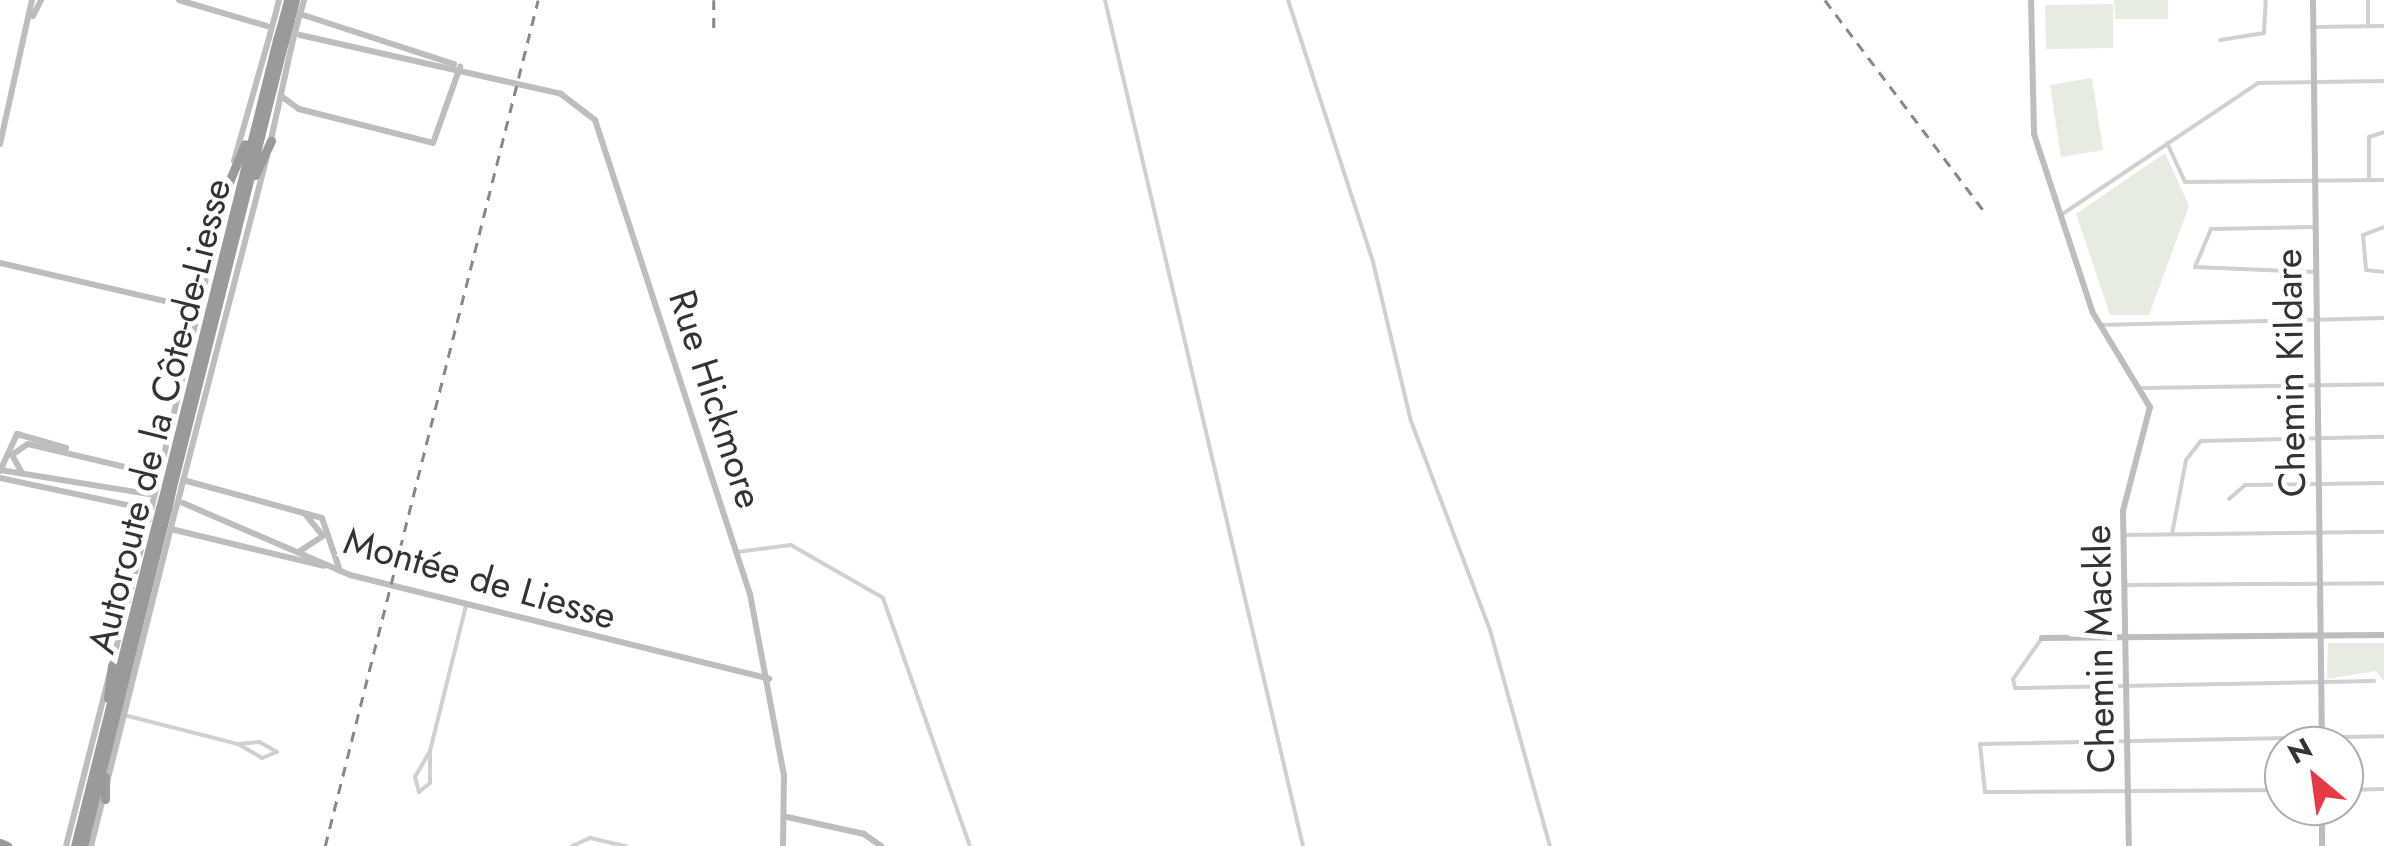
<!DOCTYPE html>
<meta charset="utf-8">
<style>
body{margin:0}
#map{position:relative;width:2384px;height:846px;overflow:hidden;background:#fff;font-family:Jost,sans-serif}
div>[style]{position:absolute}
.green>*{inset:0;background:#e6ecdf}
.street>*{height:4px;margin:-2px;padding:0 2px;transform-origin:2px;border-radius:2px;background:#d0d0d0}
.secondary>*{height:6px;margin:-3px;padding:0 3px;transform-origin:3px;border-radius:3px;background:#bdbdbd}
.highway>*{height:9px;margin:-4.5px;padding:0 4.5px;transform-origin:4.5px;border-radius:4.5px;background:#9a9a9a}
.rail>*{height:2.5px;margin-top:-1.25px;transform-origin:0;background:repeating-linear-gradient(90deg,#888 0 10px,transparent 0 18px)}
.secondary-bridge>*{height:6px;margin:-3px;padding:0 3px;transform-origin:3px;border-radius:3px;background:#bdbdbd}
.highway-bridge>*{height:9px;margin:-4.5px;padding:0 4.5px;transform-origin:4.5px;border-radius:4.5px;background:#9a9a9a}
span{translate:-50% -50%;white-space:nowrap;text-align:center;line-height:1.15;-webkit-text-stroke:10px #fff;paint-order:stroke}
.street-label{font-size:38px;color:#333}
.north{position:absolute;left:2264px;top:726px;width:100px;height:100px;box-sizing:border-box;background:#fff;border:2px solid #adadad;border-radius:50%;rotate:331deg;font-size:28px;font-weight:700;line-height:40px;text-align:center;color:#333}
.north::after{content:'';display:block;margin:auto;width:35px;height:45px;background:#e63946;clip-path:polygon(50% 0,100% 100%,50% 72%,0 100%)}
</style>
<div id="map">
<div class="green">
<div style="clip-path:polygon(2114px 0,2168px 0,2168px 19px,2115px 19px)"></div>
<div style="clip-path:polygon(2113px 4px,2113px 48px,2046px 49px,2045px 5px)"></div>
<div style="clip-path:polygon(2092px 78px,2103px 150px,2061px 157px,2050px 85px)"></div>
<div style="clip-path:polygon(2165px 153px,2189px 206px,2149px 315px,2110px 315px,2076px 214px)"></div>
<div style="clip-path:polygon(2328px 643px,2384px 643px,2384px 681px,2376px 671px,2327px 679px)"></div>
</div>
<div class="street">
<div style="left:1105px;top:0;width:869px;rotate:76.83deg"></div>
<div style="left:1288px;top:0;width:275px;rotate:72deg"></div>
<div style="left:1373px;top:262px;width:163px;rotate:76.6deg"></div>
<div style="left:1411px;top:421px;width:223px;rotate:69.3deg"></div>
<div style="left:1490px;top:630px;width:224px;rotate:74.5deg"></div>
<div style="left:2368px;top:26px;width:26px;rotate:-90deg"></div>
<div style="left:2313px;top:27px;width:71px;rotate:-0.8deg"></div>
<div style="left:2220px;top:40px;width:45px;rotate:-9deg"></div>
<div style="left:2264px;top:33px;width:33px;rotate:-87deg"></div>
<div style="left:2167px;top:143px;width:43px;rotate:65.2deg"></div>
<div style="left:2185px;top:182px;width:199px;rotate:-0.6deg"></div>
<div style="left:2369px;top:180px;width:43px;rotate:-90deg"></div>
<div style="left:2369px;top:137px;width:16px;rotate:-18deg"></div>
<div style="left:2061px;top:215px;width:237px;rotate:-33.8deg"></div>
<div style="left:2258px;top:83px;width:126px;rotate:-0.9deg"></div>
<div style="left:2313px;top:227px;width:102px;rotate:178.9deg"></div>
<div style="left:2211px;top:229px;width:41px;rotate:112.8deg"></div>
<div style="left:2195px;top:267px;width:121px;rotate:2.4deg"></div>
<div style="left:2384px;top:227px;width:22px;rotate:159deg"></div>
<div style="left:2363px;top:235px;width:35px;rotate:85deg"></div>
<div style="left:2366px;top:270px;width:18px;rotate:6deg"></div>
<div style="left:2100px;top:325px;width:284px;rotate:-1.4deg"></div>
<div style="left:2142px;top:388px;width:242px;rotate:-0.9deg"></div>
<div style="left:2229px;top:499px;width:21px;rotate:-41deg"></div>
<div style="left:2245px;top:485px;width:139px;rotate:-0.8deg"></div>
<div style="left:2172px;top:534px;width:75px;rotate:-79.3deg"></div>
<div style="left:2186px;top:460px;width:24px;rotate:-52deg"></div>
<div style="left:2201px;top:441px;width:183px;rotate:-1.3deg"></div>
<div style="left:2124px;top:535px;width:260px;rotate:-0.7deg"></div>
<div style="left:737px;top:552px;width:54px;rotate:-7.4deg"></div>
<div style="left:791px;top:545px;width:106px;rotate:29.9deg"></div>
<div style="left:883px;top:598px;width:263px;rotate:70.7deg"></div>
<div style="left:2126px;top:585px;width:258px;rotate:-0.4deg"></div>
<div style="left:2042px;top:638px;width:50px;rotate:125.3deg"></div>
<div style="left:2013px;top:679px;width:9px;rotate:77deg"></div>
<div style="left:2015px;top:688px;width:359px;rotate:-1.1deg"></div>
<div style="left:124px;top:715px;width:118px;rotate:14.3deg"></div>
<div style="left:238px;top:744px;width:28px;rotate:30deg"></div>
<div style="left:262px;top:758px;width:16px;rotate:-22deg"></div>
<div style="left:277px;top:752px;width:20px;rotate:-150deg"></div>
<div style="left:260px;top:742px;width:22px;rotate:175deg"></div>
<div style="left:430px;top:751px;width:32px;rotate:90deg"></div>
<div style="left:430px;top:783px;width:14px;rotate:141deg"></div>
<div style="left:419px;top:792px;width:16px;rotate:-105deg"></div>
<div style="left:415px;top:777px;width:30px;rotate:-60deg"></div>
<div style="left:430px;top:751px;width:150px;rotate:-76.1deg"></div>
<div style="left:2284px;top:790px;width:299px;rotate:179.6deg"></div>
<div style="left:1985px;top:792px;width:48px;rotate:-95.9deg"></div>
<div style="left:1980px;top:744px;width:404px;rotate:-1.1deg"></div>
<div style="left:2344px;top:790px;width:40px;rotate:-1.4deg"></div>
<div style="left:572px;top:846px;width:20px;rotate:-24deg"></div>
<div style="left:590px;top:838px;width:37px;rotate:13deg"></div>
</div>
<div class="secondary">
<div style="left:179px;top:0;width:92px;rotate:16.5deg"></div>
<div style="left:2031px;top:0;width:134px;rotate:88.7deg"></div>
<div style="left:2034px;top:134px;width:188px;rotate:71.8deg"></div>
<div style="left:2093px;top:313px;width:110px;rotate:58.8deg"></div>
<div style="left:2150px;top:407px;width:107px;rotate:104.6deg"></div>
<div style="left:2123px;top:511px;width:335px;rotate:89deg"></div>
<div style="left:2313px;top:0;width:746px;rotate:89.31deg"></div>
<div style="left:300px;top:14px;width:162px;rotate:18deg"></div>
<div style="left:33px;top:16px;width:18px;rotate:-63deg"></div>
<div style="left:275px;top:16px;width:16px;rotate:-76deg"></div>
<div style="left:299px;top:18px;width:19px;rotate:-74deg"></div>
<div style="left:300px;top:35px;width:268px;rotate:12.7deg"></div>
<div style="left:561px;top:94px;width:43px;rotate:37.4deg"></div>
<div style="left:595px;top:120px;width:499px;rotate:71.9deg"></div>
<div style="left:750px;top:594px;width:184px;rotate:79.4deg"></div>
<div style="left:784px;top:775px;width:71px;rotate:90.8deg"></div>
<div style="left:281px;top:96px;width:22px;rotate:36deg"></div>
<div style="left:299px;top:109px;width:138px;rotate:14.2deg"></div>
<div style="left:433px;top:143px;width:81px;rotate:-70.4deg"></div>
<div style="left:0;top:144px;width:148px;rotate:-77.5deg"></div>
<div style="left:270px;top:144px;width:102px;rotate:-77.6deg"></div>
<div style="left:234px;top:161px;width:128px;rotate:-74.1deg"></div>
<div style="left:0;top:263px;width:205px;rotate:13deg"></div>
<div style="left:0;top:470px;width:151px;rotate:9.2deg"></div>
<div style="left:0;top:471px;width:41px;rotate:-65.3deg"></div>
<div style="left:17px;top:434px;width:51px;rotate:15.9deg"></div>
<div style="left:22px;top:473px;width:21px;rotate:-119deg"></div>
<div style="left:12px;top:455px;width:19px;rotate:-35deg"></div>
<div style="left:28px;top:444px;width:135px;rotate:13.3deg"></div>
<div style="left:0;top:478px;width:139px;rotate:12deg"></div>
<div style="left:136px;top:507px;width:16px;rotate:47deg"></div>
<div style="left:183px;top:480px;width:144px;rotate:15.3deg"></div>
<div style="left:322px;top:518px;width:56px;rotate:71.2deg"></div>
<div style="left:157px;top:484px;width:315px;rotate:-76.6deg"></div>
<div style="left:181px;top:489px;width:343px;rotate:-75.5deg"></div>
<div style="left:183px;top:503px;width:182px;rotate:23.3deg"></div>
<div style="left:350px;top:575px;width:432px;rotate:13.9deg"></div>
<div style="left:171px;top:529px;width:157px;rotate:13.6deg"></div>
<div style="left:300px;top:551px;width:27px;rotate:-33deg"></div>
<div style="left:323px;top:536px;width:27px;rotate:-129deg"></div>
<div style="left:2042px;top:638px;width:342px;rotate:-0.5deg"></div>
<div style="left:2322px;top:806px;width:40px;rotate:90deg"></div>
<div style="left:787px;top:817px;width:79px;rotate:12.4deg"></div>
<div style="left:864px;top:834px;width:21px;rotate:35deg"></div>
<div style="left:66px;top:846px;width:351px;rotate:-75.8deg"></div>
<div style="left:91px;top:846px;width:344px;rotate:-75.9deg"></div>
</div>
<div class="highway">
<div style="left:283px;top:19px;width:20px;rotate:-75deg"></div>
<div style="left:290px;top:20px;width:21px;rotate:-76deg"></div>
<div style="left:255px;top:175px;width:38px;rotate:-65deg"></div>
<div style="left:229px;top:182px;width:41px;rotate:-67.2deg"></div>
<div style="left:166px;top:485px;width:459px;rotate:-76deg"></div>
<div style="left:172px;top:487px;width:459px;rotate:-75.9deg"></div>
<div style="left:108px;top:698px;width:33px;rotate:-83deg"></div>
<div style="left:105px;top:777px;width:22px;rotate:90deg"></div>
<div style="left:0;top:843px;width:8px;rotate:23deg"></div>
<div style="left:75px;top:846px;width:349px;rotate:-75.9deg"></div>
<div style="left:83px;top:846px;width:346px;rotate:-76deg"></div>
</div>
<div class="rail">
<div style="left:714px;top:0;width:34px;rotate:90deg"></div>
<div style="left:1825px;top:0;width:264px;rotate:53deg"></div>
<div style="left:325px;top:846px;width:872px;rotate:-75.87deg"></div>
</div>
<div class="secondary-bridge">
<div style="left:269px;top:38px;width:23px;rotate:-75deg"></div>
<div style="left:292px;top:44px;width:23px;rotate:-75deg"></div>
<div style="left:152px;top:506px;width:23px;rotate:-77deg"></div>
<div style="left:175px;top:512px;width:24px;rotate:-75deg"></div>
</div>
<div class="highway-bridge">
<div style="left:277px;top:40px;width:22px;rotate:-74deg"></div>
<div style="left:284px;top:42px;width:23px;rotate:-75deg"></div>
<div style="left:160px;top:508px;width:24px;rotate:-75deg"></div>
<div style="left:167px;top:510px;width:24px;rotate:-78deg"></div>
</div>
<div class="street-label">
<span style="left:2290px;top:373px;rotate:-91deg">Chemin Kildare</span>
<span style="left:716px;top:399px;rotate:72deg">Rue Hickmore</span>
<span style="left:159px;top:416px;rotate:-76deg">Autoroute de la Côte-de-Liesse</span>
<span style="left:480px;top:578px;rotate:16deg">Montée de Liesse</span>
<span style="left:2099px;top:649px;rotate:-91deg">Chemin Mackle</span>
</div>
<div class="north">N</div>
</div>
